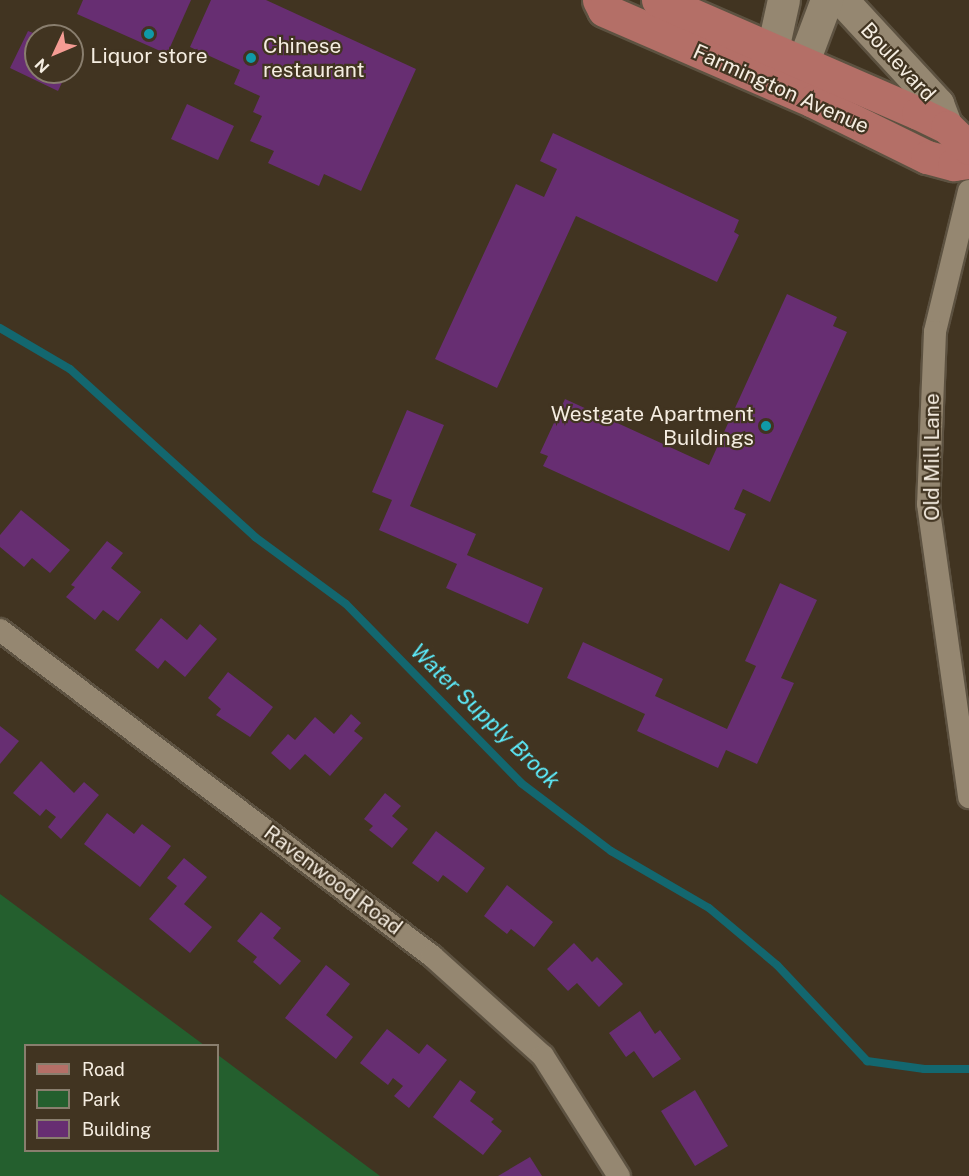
<!DOCTYPE html>
<style>
body{margin:0}
#map{position:relative;width:969px;height:1176px;overflow:hidden;background:#413421;font-family:"Public Sans",sans-serif}
div>[style]{position:absolute}
.green>*{inset:0;background:#245f2e}
.stream>*{height:8px;margin:-4px;padding:0 4px;transform-origin:4px;border-radius:4px;background:#13676f}
.building>*{inset:0;background:#672e72}
.roads{filter:drop-shadow(2px 0 #5d5241) drop-shadow(-2px 0 #5d5241) drop-shadow(0 2px #5d5241) drop-shadow(0 -2px #5d5241)}
.street>*{height:22px;margin:-11px;padding:0 11px;transform-origin:11px;border-radius:11px;background:#958771}
.secondary>*{height:32px;margin:-16px;padding:0 16px;transform-origin:16px;border-radius:16px;background:#958771}
.primary>*{height:33px;margin:-16.5px;padding:0 16.5px;transform-origin:16.5px;border-radius:16.5px;background:#b46f67}
.dots>*{width:16px;height:16px;translate:-50% -50%;box-sizing:border-box;border:3px solid #413421;border-radius:50%}
span{translate:-50% -50%;white-space:nowrap;text-align:center;line-height:1.15;-webkit-text-stroke:4.5px #413421;paint-order:stroke}
.poi-label{font-size:21px;color:#f5ede1}
.left{translate:0 -50%;text-align:left}
.right{translate:-100% -50%;text-align:right}
.street-label{font-size:21px;color:#f5ede1}
.water-label{font-size:22px;color:#5deefe;font-style:italic}
.legend{position:absolute;left:24px;top:1044px;width:195px;height:108px;box-sizing:border-box;background:#413421;border:2px solid #897e6e;margin:0;padding:8px 10px;list-style:none;font-size:18px;color:#f5ede1}
.legend li{display:flex;align-items:center;gap:12px;height:30px}
.legend b{width:30px;border:2px solid #897e6e}
.north{position:absolute;left:24px;top:24px;width:60px;height:60px;box-sizing:border-box;background:#413421;border:2px solid #897e6e;border-radius:50%;rotate:226deg;font-size:16px;font-weight:700;line-height:24px;text-align:center;color:#f5ede1}
.north::after{content:'';display:block;margin:auto;width:21px;height:27px;background:#f59c94;clip-path:polygon(50% 0,100% 100%,50% 72%,0 100%)}
</style>
<div id="map">
<div class="green">
<div style="clip-path:polygon(0 894px,204px 1045px,26px 1046px,26px 1150px,218px 1150px,218px 1055px,380px 1176px,0 1176px)"></div>
</div>
<div class="stream">
<div style="left:0;top:328px;width:81px;rotate:30.4deg"></div>
<div style="left:70px;top:369px;width:250px;rotate:42.2deg"></div>
<div style="left:255px;top:537px;width:113px;rotate:36.4deg"></div>
<div style="left:346px;top:604px;width:250px;rotate:45.6deg"></div>
<div style="left:521px;top:783px;width:113px;rotate:37.1deg"></div>
<div style="left:611px;top:851px;width:113px;rotate:30.2deg"></div>
<div style="left:709px;top:908px;width:89px;rotate:40deg"></div>
<div style="left:777px;top:965px;width:132px;rotate:46.8deg"></div>
<div style="left:867px;top:1061px;width:58px;rotate:8deg"></div>
<div style="left:924px;top:1069px;width:45px"></div>
</div>
<div class="building">
<div style="clip-path:polygon(83px 0,191px 0,167px 54px,77px 14px)"></div>
<div style="clip-path:polygon(211px 0,266px 0,416px 69px,361px 191px,324px 174px,319px 186px,268px 163px,274px 151px,250px 141px,262px 116px,253px 112px,260px 96px,234px 84px,240px 70px,190px 47px)"></div>
<div style="clip-path:polygon(28px 31px,36px 34px,36px 72px,67px 72px,58px 91px,10px 68px)"></div>
<div style="clip-path:polygon(187px 104px,234px 126px,218px 160px,171px 139px)"></div>
<div style="clip-path:polygon(553px 133px,739px 220px,734px 232px,739px 235px,717px 282px,576px 216px,497px 388px,435px 359px,516px 184px,544px 197px,557px 169px,540px 161px)"></div>
<div style="clip-path:polygon(787px 294px,837px 317px,833px 326px,847px 332px,770px 502px,743px 489px,734px 509px,746px 514px,729px 551px,543px 466px,548px 456px,540px 453px,565px 399px,709px 465px)"></div>
<div style="clip-path:polygon(407px 410px,444px 425px,410px 506px,476px 534px,467px 555px,543px 588px,528px 624px,446px 588px,457px 564px,379px 530px,392px 500px,372px 492px)"></div>
<div style="clip-path:polygon(21px 510px,70px 550px,50px 573px,32px 558px,24px 567px,0 547px,0 535px)"></div>
<div style="clip-path:polygon(107px 541px,123px 553px,111px 568px,141px 592px,118px 621px,103px 610px,95px 620px,66px 597px,75px 587px,71px 585px)"></div>
<div style="clip-path:polygon(780px 583px,817px 600px,781px 678px,794px 683px,757px 764px,726px 750px,718px 768px,637px 731px,645px 714px,567px 678px,583px 642px,663px 679px,655px 696px,727px 729px,756px 666px,745px 661px)"></div>
<div style="clip-path:polygon(161px 618px,187px 640px,200px 624px,217px 639px,185px 677px,165px 660px,158px 669px,135px 650px)"></div>
<div style="clip-path:polygon(228px 672px,273px 707px,250px 737px,216px 715px,221px 709px,208px 698px)"></div>
<div style="clip-path:polygon(351px 714px,361px 723px,354px 731px,363px 738px,330px 776px,305px 754px,290px 770px,271px 753px,288px 734px,295px 740px,315px 717px,334px 734px)"></div>
<div style="clip-path:polygon(0 726px,19px 741px,0 764px)"></div>
<div style="clip-path:polygon(41px 761px,74px 793px,84px 782px,99px 795px,61px 839px,48px 827px,56px 817px,46px 809px,40px 816px,13px 793px)"></div>
<div style="clip-path:polygon(385px 793px,401px 806px,392px 816px,408px 829px,392px 848px,369px 830px,373px 826px,364px 819px)"></div>
<div style="clip-path:polygon(107px 813px,134px 834px,142px 824px,171px 846px,140px 887px,84px 844px)"></div>
<div style="clip-path:polygon(436px 831px,485px 868px,467px 893px,443px 875px,438px 882px,412px 863px)"></div>
<div style="clip-path:polygon(184px 858px,207px 877px,184px 904px,212px 927px,190px 953px,149px 919px,177px 886px,167px 878px)"></div>
<div style="clip-path:polygon(507px 885px,553px 922px,534px 947px,511px 929px,507px 934px,484px 916px)"></div>
<div style="clip-path:polygon(261px 912px,281px 928px,273px 938px,301px 961px,280px 985px,253px 962px,257px 957px,237px 941px)"></div>
<div style="clip-path:polygon(574px 943px,592px 962px,597px 957px,623px 984px,599px 1007px,577px 983px,568px 991px,547px 969px)"></div>
<div style="clip-path:polygon(326px 965px,350px 984px,326px 1015px,353px 1037px,336px 1059px,285px 1018px)"></div>
<div style="clip-path:polygon(640px 1011px,655px 1034px,660px 1030px,681px 1059px,653px 1078px,634px 1051px,626px 1057px,609px 1033px)"></div>
<div style="clip-path:polygon(387px 1029px,419px 1054px,427px 1044px,447px 1060px,409px 1108px,394px 1096px,403px 1086px,393px 1078px,388px 1085px,360px 1063px)"></div>
<div style="clip-path:polygon(460px 1080px,476px 1092px,470px 1101px,494px 1119px,491px 1122px,502px 1131px,483px 1155px,433px 1117px)"></div>
<div style="clip-path:polygon(695px 1090px,728px 1146px,695px 1166px,661px 1111px)"></div>
<div style="clip-path:polygon(530px 1157px,542px 1176px,498px 1176px)"></div>
</div>
<div class="roads">
<div class="street">
<div style="left:969px;top:191px;width:145px;rotate:103.6deg"></div>
<div style="left:935px;top:332px;width:172px;rotate:92.3deg"></div>
<div style="left:928px;top:504px;width:296px;rotate:82deg"></div>
<div style="left:0;top:630px;width:541px;rotate:37.04deg"></div>
<div style="left:432px;top:956px;width:149px;rotate:42deg"></div>
<div style="left:543px;top:1056px;width:142px;rotate:57.7deg"></div>
</div>
<div class="secondary">
<div style="left:842px;top:0;width:142px;rotate:47.3deg"></div>
<div style="left:938px;top:104px;width:25px;rotate:69deg"></div>
<div style="left:762px;top:73px;width:25px;rotate:-64deg"></div>
<div style="left:773px;top:50px;width:51px;rotate:-77.6deg"></div>
<div style="left:794px;top:88px;width:94px;rotate:-69.4deg"></div>
</div>
<div class="primary">
<div style="left:599px;top:0;width:11px;rotate:63deg"></div>
<div style="left:604px;top:10px;width:228px;rotate:23.5deg"></div>
<div style="left:813px;top:101px;width:127px;rotate:26.2deg"></div>
<div style="left:927px;top:157px;width:28px;rotate:15deg"></div>
<div style="left:954px;top:164px;width:15px;rotate:-8deg"></div>
<div style="left:658px;top:0;width:283px;rotate:23.5deg"></div>
<div style="left:918px;top:113px;width:32px;rotate:26deg"></div>
<div style="left:947px;top:127px;width:30px;rotate:44deg"></div>
</div>
</div>
<div class="dots">
<div style="left:149px;top:34px;background:#0f9aa8"></div>
<div style="left:251px;top:58px;background:#0f9aa8"></div>
<div style="left:766px;top:426px;background:#0f9aa8"></div>
</div>
<div class="poi-label">
<span class="left" style="left:263px;top:58px">Chinese<br>restaurant</span>
<span style="left:149px;top:56px">Liquor store</span>
<span class="right" style="left:754px;top:426px">Westgate Apartment<br>Buildings</span>
</div>
<div class="street-label">
<span style="left:898px;top:62px;rotate:47deg">Boulevard</span>
<span style="left:781px;top:89px;rotate:24deg">Farmington Avenue</span>
<span style="left:932px;top:457px;rotate:-90deg">Old Mill Lane</span>
<span style="left:333px;top:880px;rotate:37deg">Ravenwood Road</span>
</div>
<div class="water-label">
<span style="left:485px;top:716px;rotate:44deg">Water Supply Brook</span>
</div>
<ul class="legend">
<li><b style="height:8px;background:#b46f67"></b>Road</li>
<li><b style="height:16px;background:#245f2e"></b>Park</li>
<li><b style="height:16px;background:#672e72"></b>Building</li>
</ul>
<div class="north">N</div>
</div>
